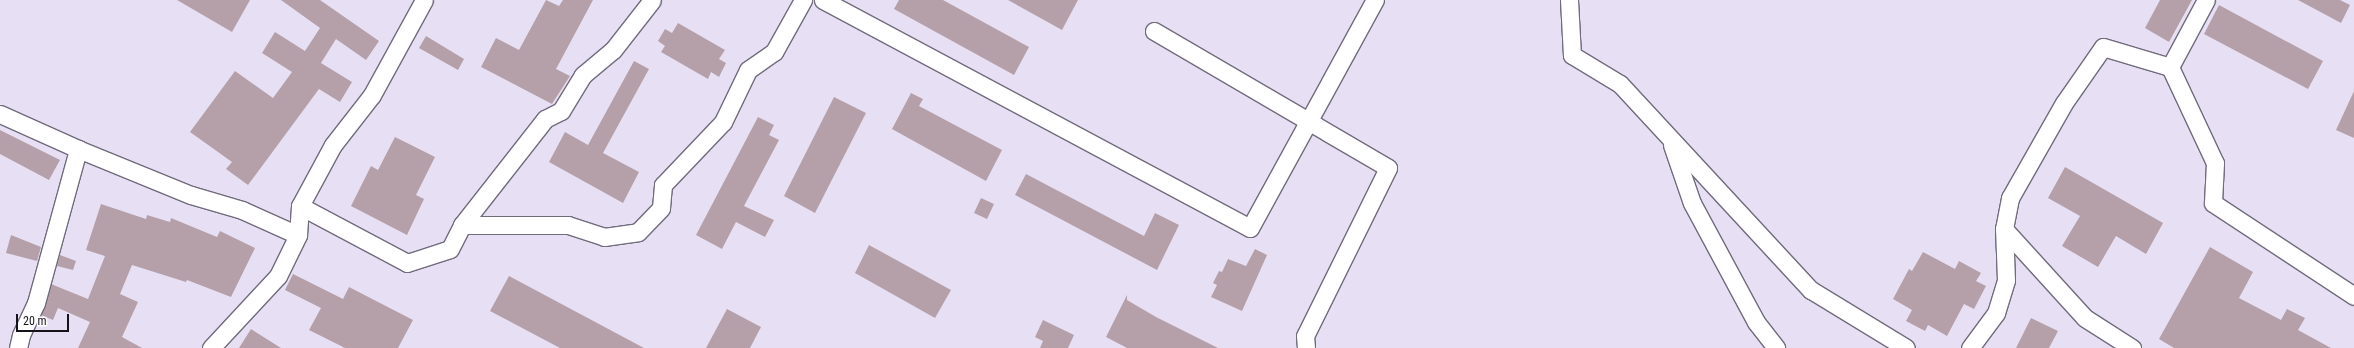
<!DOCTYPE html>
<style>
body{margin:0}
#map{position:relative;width:2354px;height:348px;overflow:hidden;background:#e7e0f4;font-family:"Roboto Condensed",sans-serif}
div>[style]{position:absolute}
.building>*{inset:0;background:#b5a0aa}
.roads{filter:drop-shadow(1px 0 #716b7c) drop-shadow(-1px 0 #716b7c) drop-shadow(0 1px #716b7c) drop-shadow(0 -1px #716b7c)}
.minor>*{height:17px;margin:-8.5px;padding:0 8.5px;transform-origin:8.5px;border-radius:8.5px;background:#fff}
span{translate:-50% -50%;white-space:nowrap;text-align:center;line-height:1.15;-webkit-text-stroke:4px #fff;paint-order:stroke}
.scale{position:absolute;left:16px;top:314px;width:53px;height:18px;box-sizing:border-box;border:2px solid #151219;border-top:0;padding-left:5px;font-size:12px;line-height:14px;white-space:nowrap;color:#151219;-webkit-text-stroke:3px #fff;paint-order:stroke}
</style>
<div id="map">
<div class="building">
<div style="clip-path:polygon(177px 0,250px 0,232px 32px)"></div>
<div style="clip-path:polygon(281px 0,320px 0,379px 41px,366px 60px,336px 39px,321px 63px,352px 82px,340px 102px,319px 89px,248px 185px,226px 169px,232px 162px,190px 132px,235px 71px,273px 98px,292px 72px,262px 53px,275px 32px,305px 51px,320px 28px)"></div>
<div style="clip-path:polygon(546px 0,559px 6px,563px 0,593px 0,556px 69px,570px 76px,552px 104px,481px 67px,496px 38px,519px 50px)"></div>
<div style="clip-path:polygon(899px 0,943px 0,1029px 47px,1014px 75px,894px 9px)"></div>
<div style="clip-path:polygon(1008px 0,1078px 0,1062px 30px)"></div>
<div style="clip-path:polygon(2160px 0,2192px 0,2169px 42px,2145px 28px)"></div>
<div style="clip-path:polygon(2298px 0,2340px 0,2350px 5px,2341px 23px)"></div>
<div style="clip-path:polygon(2219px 5px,2323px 61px,2308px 89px,2204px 34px)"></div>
<div style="clip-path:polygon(678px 23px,725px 50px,719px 59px,726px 63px,719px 77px,711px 72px,708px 79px,661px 52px,665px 46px,658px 41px,665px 29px,672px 33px)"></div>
<div style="clip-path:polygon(426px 36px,464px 59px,458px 70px,419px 48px)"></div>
<div style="clip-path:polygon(634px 61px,649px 69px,603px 153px,639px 172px,623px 203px,549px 162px,565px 132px,588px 145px)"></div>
<div style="clip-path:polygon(2354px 91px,2354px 138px,2336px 130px)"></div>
<div style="clip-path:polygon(911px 93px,923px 99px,919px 106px,1002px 150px,986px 181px,892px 129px)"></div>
<div style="clip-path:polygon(834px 97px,866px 113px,815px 213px,784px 196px)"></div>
<div style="clip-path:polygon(758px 117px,774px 125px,769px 135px,779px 140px,744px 206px,774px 220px,765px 237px,736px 222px,722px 249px,696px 235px)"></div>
<div style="clip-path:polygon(0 130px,60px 160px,49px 180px,0 154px)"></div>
<div style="clip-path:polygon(395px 137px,435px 157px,416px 195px,424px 199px,407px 235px,351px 206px,371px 166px,378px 170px)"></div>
<div style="clip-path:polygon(2065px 167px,2163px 223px,2146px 254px,2116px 236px,2098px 267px,2062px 246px,2080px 216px,2048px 198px)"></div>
<div style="clip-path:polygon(1026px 174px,1144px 236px,1155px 213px,1179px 225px,1157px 270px,1015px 195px)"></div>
<div style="clip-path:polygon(981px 198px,994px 204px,987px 219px,974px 213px)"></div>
<div style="clip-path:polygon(101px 204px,146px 219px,147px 215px,170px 222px,171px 218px,217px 237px,220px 231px,255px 248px,231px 297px,187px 280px,186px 282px,132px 265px,120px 294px,138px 302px,122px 337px,142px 348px,78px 348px,90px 322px,58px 308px,53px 320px,41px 315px,51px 284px,88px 299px,105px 256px,86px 250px)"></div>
<div style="clip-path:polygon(11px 235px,41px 247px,37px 261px,6px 253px)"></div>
<div style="clip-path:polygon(869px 245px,951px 290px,935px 318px,855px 273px)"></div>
<div style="clip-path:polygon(2210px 247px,2253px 272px,2239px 298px,2281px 320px,2287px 309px,2305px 318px,2298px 330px,2331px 348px,2174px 348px,2159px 339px)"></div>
<div style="clip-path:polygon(1255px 249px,1267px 255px,1242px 311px,1211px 297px,1217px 285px,1213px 283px,1219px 271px,1222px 272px,1228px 259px,1246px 266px)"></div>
<div style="clip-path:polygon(1923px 252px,1955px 269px,1959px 261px,1981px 273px,1976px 281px,1986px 286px,1974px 309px,1964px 304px,1947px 336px,1928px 325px,1925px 331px,1906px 321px,1912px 310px,1893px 299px,1909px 269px,1912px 271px)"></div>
<div style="clip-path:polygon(60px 255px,76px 261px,73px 270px,57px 266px)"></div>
<div style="clip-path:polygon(293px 274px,343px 299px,349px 287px,413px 320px,398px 348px,345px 348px,309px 330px,321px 308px,285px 290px)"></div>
<div style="clip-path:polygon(509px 276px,644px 348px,560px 348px,490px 311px)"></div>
<div style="clip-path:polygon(1127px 295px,1127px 300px,1156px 317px,1218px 348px,1127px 348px,1106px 337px)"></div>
<div style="clip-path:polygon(727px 309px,761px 327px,750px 348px,706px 348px)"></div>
<div style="clip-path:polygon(2031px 318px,2058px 331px,2049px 348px,2016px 348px)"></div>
<div style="clip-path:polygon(1043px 320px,1074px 335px,1068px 348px,1040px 348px,1043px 341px,1035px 337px)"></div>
<div style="clip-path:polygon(251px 329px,281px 348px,239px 348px)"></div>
</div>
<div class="roads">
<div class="minor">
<div style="left:823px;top:0;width:484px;rotate:28.1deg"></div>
<div style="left:1250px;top:228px;width:260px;rotate:-61.3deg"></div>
<div style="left:1569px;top:0;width:55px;rotate:86.9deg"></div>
<div style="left:1572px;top:55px;width:56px;rotate:31.1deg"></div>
<div style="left:1620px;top:84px;width:281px;rotate:47.2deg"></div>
<div style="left:1811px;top:290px;width:111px;rotate:31.4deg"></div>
<div style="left:1154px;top:31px;width:271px;rotate:30.3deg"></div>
<div style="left:1388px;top:168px;width:187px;rotate:116.3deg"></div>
<div style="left:1305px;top:336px;width:12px;rotate:85deg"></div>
<div style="left:2170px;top:67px;width:76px;rotate:-61.8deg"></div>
<div style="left:0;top:114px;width:85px;rotate:24.2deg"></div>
<div style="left:78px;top:149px;width:122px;rotate:22.2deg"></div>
<div style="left:191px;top:195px;width:53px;rotate:16.4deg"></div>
<div style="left:242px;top:210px;width:61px;rotate:24.1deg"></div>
<div style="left:1672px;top:145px;width:61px;rotate:71deg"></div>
<div style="left:1692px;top:203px;width:135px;rotate:61.7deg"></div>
<div style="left:1756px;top:322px;width:33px;rotate:52deg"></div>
<div style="left:300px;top:206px;width:69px;rotate:-61.6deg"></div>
<div style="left:333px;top:145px;width:63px;rotate:-52deg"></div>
<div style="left:372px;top:95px;width:108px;rotate:-61.3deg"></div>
<div style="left:462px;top:225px;width:135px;rotate:-51.9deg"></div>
<div style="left:545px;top:119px;width:18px;rotate:-27deg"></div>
<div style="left:561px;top:111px;width:42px;rotate:-58.6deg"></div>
<div style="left:583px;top:75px;width:39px;rotate:-40deg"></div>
<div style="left:613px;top:50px;width:63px;rotate:-52deg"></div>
<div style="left:2004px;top:229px;width:120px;rotate:47.7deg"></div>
<div style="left:2085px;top:318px;width:56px;rotate:32.6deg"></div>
<div style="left:18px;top:348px;width:13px;rotate:-77deg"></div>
<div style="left:21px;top:335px;width:35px;rotate:-65deg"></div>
<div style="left:36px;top:303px;width:160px;rotate:-74.7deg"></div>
<div style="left:211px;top:348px;width:98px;rotate:-47.1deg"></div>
<div style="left:278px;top:276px;width:46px;rotate:-64deg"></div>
<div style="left:298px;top:235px;width:29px;rotate:-86deg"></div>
<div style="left:300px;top:206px;width:121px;rotate:28deg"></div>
<div style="left:407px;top:263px;width:45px;rotate:-18deg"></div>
<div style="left:450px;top:249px;width:27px;rotate:-63deg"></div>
<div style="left:462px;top:225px;width:106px"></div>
<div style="left:568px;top:225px;width:38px;rotate:18deg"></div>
<div style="left:604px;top:237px;width:34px;rotate:-8deg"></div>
<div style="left:638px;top:232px;width:33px;rotate:-46deg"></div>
<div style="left:661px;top:208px;width:23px;rotate:-85deg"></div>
<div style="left:663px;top:185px;width:87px;rotate:-46.4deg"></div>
<div style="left:723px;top:122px;width:58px;rotate:-64.3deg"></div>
<div style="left:748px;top:70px;width:32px;rotate:-35deg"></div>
<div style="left:774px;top:52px;width:60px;rotate:-60.9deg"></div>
<div style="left:1970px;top:348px;width:44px;rotate:-53.4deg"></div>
<div style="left:1996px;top:313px;width:34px;rotate:-73deg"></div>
<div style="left:2006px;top:280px;width:51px;rotate:-92.2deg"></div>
<div style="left:2004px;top:229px;width:32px;rotate:-79deg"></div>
<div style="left:2010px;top:198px;width:109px;rotate:-60.4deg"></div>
<div style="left:2064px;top:103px;width:68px;rotate:-55.1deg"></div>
<div style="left:2103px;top:47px;width:70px;rotate:16.6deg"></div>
<div style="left:2170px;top:67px;width:106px;rotate:64.9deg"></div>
<div style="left:2215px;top:163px;width:40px;rotate:92.9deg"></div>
<div style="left:2213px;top:203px;width:169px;rotate:33.4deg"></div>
</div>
</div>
<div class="scale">20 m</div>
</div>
